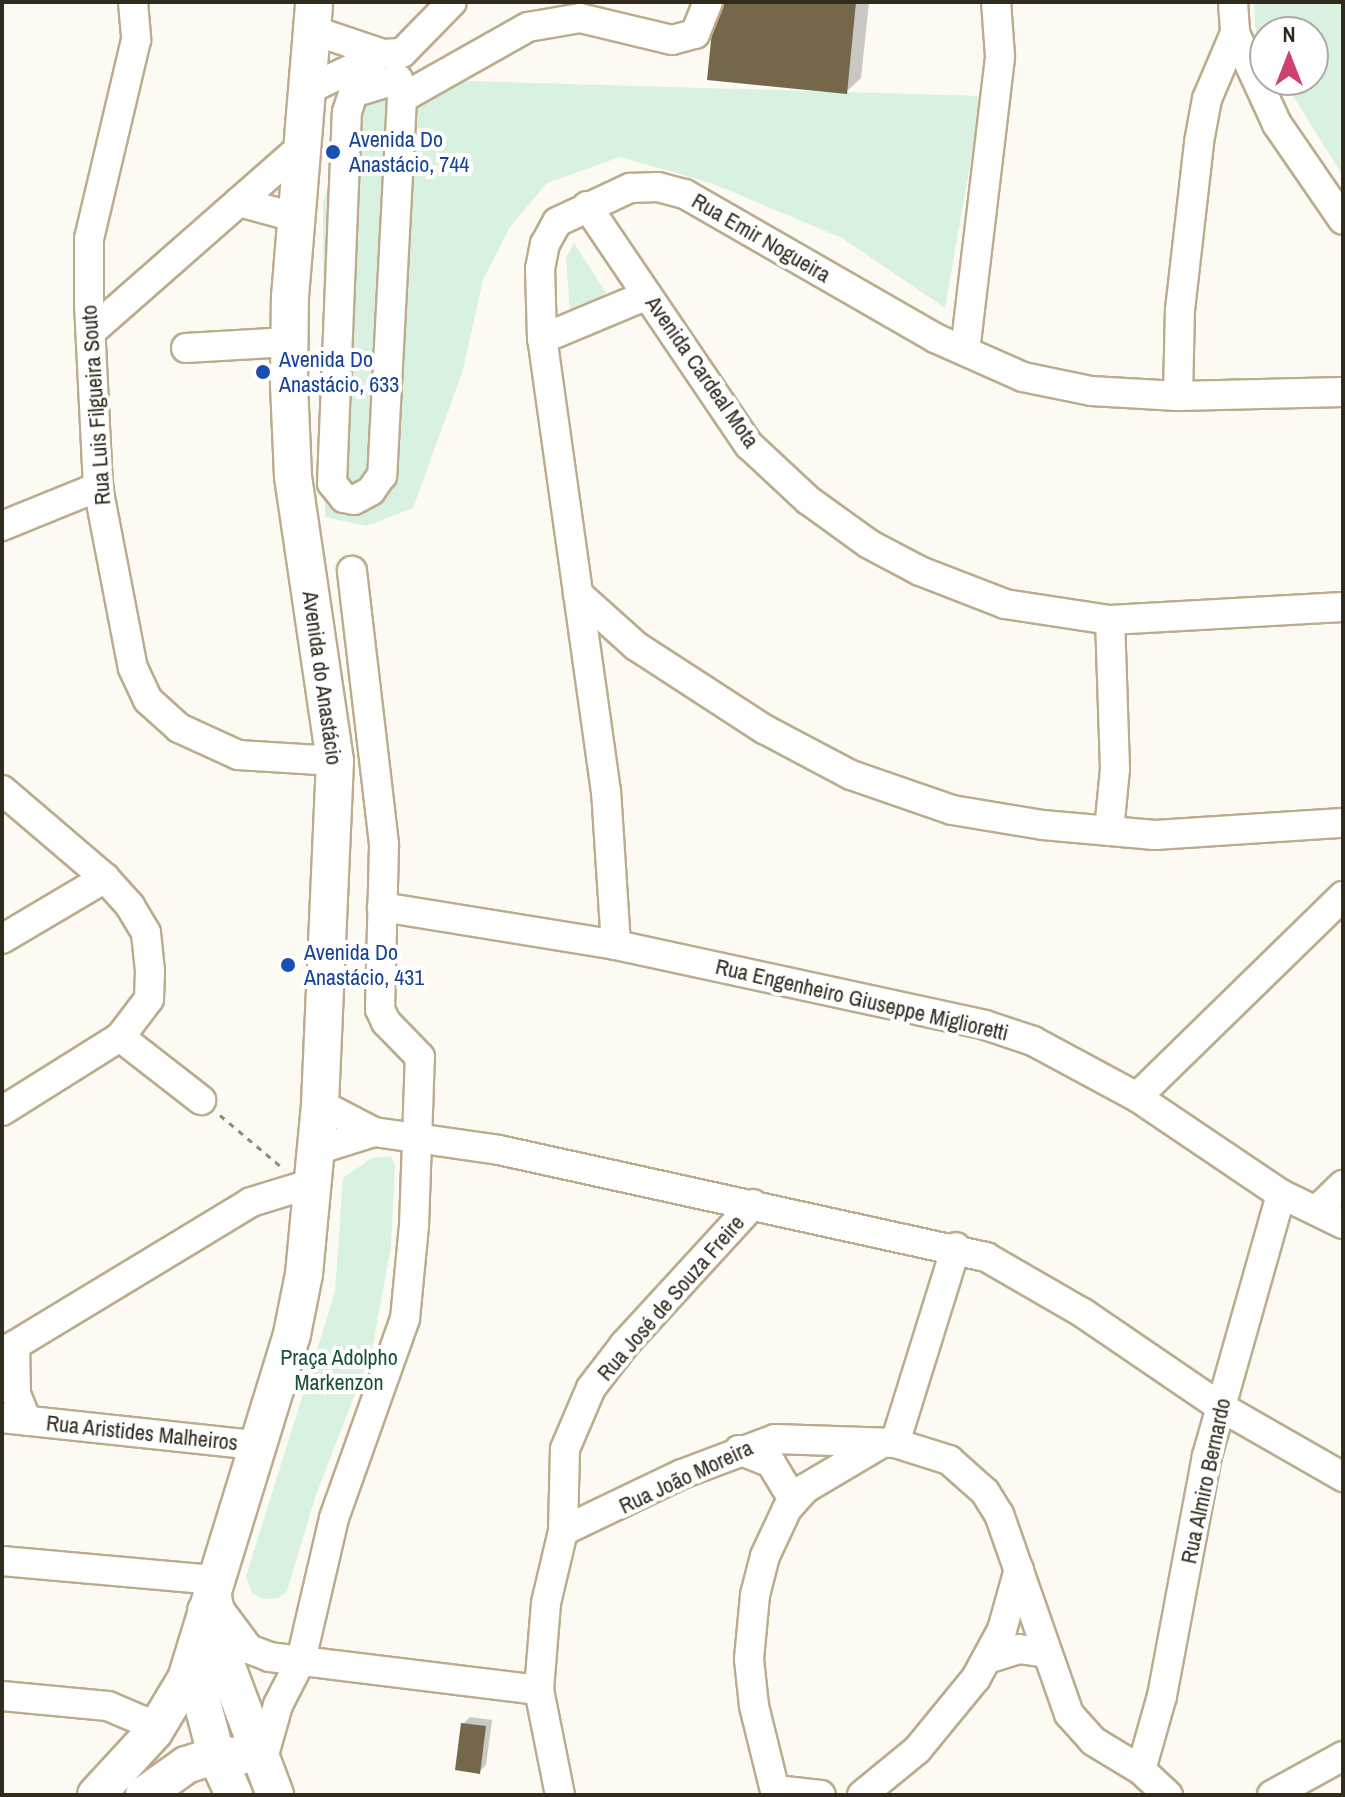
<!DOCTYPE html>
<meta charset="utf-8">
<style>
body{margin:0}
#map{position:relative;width:1345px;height:1797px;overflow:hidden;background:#fdfaf3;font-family:"Archivo Narrow",sans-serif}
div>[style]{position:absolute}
.green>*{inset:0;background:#d9f1e1}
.shadow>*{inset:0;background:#0003}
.building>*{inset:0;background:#756749}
.path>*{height:3px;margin-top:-1.5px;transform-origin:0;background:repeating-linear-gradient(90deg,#908b81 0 6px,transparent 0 12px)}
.roads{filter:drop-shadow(2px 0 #bcac8c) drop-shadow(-2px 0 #bcac8c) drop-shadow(0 2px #bcac8c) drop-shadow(0 -2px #bcac8c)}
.minor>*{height:28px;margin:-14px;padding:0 14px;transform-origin:14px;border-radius:14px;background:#fff}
.major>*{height:36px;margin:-18px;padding:0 18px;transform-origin:18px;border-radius:18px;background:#fff}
.dots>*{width:22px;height:22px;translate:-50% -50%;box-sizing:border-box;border:4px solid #fff;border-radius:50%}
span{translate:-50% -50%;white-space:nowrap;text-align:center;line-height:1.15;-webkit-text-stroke:8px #fff;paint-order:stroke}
.transit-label{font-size:22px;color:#164399}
.left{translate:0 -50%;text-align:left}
.street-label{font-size:22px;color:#312b1e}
.park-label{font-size:22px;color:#195234}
.frame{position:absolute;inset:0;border:4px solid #312b1e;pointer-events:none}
.north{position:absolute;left:1249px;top:16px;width:80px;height:80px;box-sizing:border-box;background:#fff;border:2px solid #adaaa5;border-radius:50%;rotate:0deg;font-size:22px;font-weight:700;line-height:32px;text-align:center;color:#312b1e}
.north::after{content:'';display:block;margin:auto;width:28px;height:36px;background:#ce4273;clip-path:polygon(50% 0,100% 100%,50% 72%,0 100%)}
</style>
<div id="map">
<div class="green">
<div style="clip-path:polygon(1254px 2px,1343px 2px,1343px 176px,1283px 80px,1313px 80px,1313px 32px,1265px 32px,1265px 52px,1256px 37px)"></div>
<div style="clip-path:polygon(363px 78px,982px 96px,945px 308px,842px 238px,711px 183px,620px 157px,547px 183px,510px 227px,483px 280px,463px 370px,413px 508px,366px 526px,325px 517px,323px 203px)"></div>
<div style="clip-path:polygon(574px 243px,610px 299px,570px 312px,566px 258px)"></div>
<div style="clip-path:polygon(391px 1156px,395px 1165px,391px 1246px,372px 1350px,316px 1495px,287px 1591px,278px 1598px,263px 1599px,252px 1593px,246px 1576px,335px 1292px,343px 1178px,372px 1158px)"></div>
</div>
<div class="shadow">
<div style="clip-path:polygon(717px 2px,869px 2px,861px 78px,846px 92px)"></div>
<div style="clip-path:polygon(470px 1717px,492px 1720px,486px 1765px,479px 1772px,463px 1724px)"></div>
</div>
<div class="building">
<div style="clip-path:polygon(715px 2px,856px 2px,847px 94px,707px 80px)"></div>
<div style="clip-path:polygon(461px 1723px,486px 1726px,480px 1774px,455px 1770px)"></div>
</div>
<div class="path">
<div style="left:220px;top:1115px;width:84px;rotate:40.2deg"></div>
</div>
<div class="roads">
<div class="minor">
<div style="left:133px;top:2px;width:38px;rotate:85deg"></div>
<div style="left:136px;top:40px;width:204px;rotate:103.3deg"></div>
<div style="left:89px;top:239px;width:64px;rotate:90deg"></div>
<div style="left:89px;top:303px;width:184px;rotate:87.2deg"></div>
<div style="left:98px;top:487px;width:184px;rotate:79.1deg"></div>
<div style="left:133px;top:668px;width:35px;rotate:65deg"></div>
<div style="left:148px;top:700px;width:42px;rotate:42.1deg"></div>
<div style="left:179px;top:728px;width:65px;rotate:24.6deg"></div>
<div style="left:238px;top:755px;width:97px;rotate:3.5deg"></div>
<div style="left:1233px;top:2px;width:31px;rotate:86deg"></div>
<div style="left:1235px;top:33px;width:100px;rotate:65.2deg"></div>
<div style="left:1277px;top:124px;width:116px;rotate:55.5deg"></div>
<div style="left:312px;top:30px;width:75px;rotate:18.7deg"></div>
<div style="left:383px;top:54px;width:19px;rotate:-3deg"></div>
<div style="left:402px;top:53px;width:71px;rotate:-45.6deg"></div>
<div style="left:398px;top:79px;width:19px;rotate:78deg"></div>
<div style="left:402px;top:98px;width:378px;rotate:93deg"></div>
<div style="left:382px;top:475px;width:19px;rotate:125deg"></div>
<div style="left:371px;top:491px;width:19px;rotate:152deg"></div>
<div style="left:354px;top:500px;width:10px;rotate:-169deg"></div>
<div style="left:344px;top:498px;width:19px;rotate:-129deg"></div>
<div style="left:332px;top:483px;width:371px;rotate:-87.7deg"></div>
<div style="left:347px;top:112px;width:20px;rotate:-72deg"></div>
<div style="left:353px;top:93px;width:47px;rotate:-17.3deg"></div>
<div style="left:309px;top:89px;width:82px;rotate:-25.3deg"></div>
<div style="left:402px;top:98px;width:145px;rotate:-29.4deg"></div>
<div style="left:528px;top:27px;width:53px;rotate:-9.8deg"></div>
<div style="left:580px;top:18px;width:95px;rotate:13.4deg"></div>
<div style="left:672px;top:40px;width:24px;rotate:-15deg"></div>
<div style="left:695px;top:34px;width:35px;rotate:-68deg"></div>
<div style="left:239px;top:202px;width:61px;rotate:15.2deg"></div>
<div style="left:587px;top:206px;width:289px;rotate:55.9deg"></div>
<div style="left:749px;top:445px;width:81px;rotate:43deg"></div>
<div style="left:808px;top:500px;width:75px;rotate:35.8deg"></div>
<div style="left:869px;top:544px;width:58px;rotate:27.9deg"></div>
<div style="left:920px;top:571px;width:91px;rotate:21.2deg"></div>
<div style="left:1005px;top:604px;width:106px;rotate:8.7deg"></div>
<div style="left:1110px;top:620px;width:233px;rotate:-3.2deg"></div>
<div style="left:93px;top:330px;width:283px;rotate:-41.3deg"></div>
<div style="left:542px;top:339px;width:114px;rotate:-22.7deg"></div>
<div style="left:186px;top:348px;width:103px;rotate:-3.3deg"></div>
<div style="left:965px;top:351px;width:297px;rotate:-83.2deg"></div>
<div style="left:1000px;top:56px;width:54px;rotate:-94.2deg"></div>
<div style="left:1178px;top:396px;width:86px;rotate:-88.7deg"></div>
<div style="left:1180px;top:310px;width:169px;rotate:-83.5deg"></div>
<div style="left:1199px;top:142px;width:44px;rotate:-79.5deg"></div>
<div style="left:1207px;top:99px;width:72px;rotate:-67deg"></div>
<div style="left:2px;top:526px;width:104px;rotate:-22.1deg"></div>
<div style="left:578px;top:594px;width:78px;rotate:41.9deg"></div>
<div style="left:636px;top:646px;width:153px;rotate:33deg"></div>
<div style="left:764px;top:729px;width:98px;rotate:27.9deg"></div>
<div style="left:851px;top:775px;width:107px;rotate:19.1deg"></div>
<div style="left:952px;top:810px;width:92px;rotate:9.4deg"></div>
<div style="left:1043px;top:825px;width:112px;rotate:5.1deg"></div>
<div style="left:1155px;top:835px;width:188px;rotate:-3.7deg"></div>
<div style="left:2px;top:790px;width:135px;rotate:40.5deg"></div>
<div style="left:105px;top:878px;width:38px;rotate:48deg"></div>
<div style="left:130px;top:906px;width:31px;rotate:59deg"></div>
<div style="left:146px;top:933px;width:38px;rotate:84deg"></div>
<div style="left:150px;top:971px;width:28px;rotate:92deg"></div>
<div style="left:149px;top:999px;width:48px;rotate:127.3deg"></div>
<div style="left:120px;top:1037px;width:139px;rotate:147.9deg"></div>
<div style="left:1109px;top:831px;width:62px;rotate:-84.5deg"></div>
<div style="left:1115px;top:769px;width:149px;rotate:-91.9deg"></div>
<div style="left:382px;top:907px;width:237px;rotate:9.2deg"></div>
<div style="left:616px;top:945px;width:378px;rotate:12.2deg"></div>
<div style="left:985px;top:1025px;width:51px;rotate:18.4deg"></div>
<div style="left:1033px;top:1041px;width:118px;rotate:28.3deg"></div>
<div style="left:1137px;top:1097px;width:174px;rotate:34deg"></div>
<div style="left:1281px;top:1194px;width:69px;rotate:25.8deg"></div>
<div style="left:2px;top:939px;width:120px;rotate:-30.6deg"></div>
<div style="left:616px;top:945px;width:153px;rotate:-93.7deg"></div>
<div style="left:606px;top:792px;width:457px;rotate:-98deg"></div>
<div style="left:542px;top:339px;width:70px;rotate:-91.6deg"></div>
<div style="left:540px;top:269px;width:25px;rotate:-79deg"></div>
<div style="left:545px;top:244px;width:25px;rotate:-61deg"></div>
<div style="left:557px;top:222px;width:81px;rotate:-25deg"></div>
<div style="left:630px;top:188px;width:28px;rotate:-2deg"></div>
<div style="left:658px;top:187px;width:28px;rotate:15deg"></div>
<div style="left:685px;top:194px;width:289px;rotate:29.9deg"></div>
<div style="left:935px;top:338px;width:96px;rotate:23.9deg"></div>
<div style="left:1023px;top:377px;width:69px;rotate:11.6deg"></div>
<div style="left:1091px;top:391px;width:87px;rotate:3.3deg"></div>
<div style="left:1178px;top:396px;width:165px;rotate:-1.4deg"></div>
<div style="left:120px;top:1037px;width:103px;rotate:37.9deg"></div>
<div style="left:1137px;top:1097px;width:288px;rotate:-44.3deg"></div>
<div style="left:320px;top:1104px;width:61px;rotate:27.4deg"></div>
<div style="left:374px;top:1132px;width:126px;rotate:8.2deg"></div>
<div style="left:499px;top:1150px;width:499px;rotate:12.4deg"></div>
<div style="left:986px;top:1257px;width:112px;rotate:30deg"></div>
<div style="left:1083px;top:1313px;width:167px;rotate:34.3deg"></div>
<div style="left:1221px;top:1407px;width:141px;rotate:29.8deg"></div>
<div style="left:317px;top:1150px;width:60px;rotate:-17.5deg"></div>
<div style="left:1318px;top:1209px;width:35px;rotate:-44deg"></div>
<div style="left:15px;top:1345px;width:49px;rotate:88.8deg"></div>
<div style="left:16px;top:1394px;width:29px;rotate:68deg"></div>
<div style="left:2px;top:1353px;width:291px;rotate:-31.2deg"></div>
<div style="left:251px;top:1202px;width:65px;rotate:-17deg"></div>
<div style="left:2px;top:1418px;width:255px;rotate:6.1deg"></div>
<div style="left:895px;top:1443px;width:205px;rotate:-72.7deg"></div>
<div style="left:739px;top:1450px;width:35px;rotate:22deg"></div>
<div style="left:771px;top:1463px;width:44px;rotate:58.8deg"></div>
<div style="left:563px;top:1531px;width:132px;rotate:-25.6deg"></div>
<div style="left:682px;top:1474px;width:99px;rotate:-20.6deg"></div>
<div style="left:775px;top:1439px;width:120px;rotate:1.9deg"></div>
<div style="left:895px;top:1443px;width:57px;rotate:17.5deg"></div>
<div style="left:949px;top:1460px;width:48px;rotate:41.6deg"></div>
<div style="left:985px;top:1492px;width:26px;rotate:58deg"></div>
<div style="left:999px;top:1514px;width:212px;rotate:70.7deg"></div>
<div style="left:1069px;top:1714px;width:36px;rotate:48deg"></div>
<div style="left:1093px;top:1741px;width:56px;rotate:31.1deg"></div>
<div style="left:1141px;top:1770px;width:37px;rotate:43deg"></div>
<div style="left:2px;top:1561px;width:212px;rotate:5.1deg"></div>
<div style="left:213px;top:1580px;width:31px;rotate:77deg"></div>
<div style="left:220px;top:1610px;width:49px;rotate:53.4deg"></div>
<div style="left:249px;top:1649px;width:22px;rotate:21deg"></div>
<div style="left:270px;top:1657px;width:271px;rotate:7deg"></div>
<div style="left:990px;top:1658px;width:30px;rotate:-17deg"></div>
<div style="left:1019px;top:1649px;width:28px;rotate:8deg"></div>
<div style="left:2px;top:1696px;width:106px;rotate:5.4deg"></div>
<div style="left:108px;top:1706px;width:36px;rotate:23deg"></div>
<div style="left:141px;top:1720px;width:18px;rotate:43deg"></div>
<div style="left:262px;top:1762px;width:59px;rotate:-74.3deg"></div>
<div style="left:278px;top:1705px;width:51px;rotate:-62.9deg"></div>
<div style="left:301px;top:1660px;width:146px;rotate:-76.9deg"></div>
<div style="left:334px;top:1518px;width:211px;rotate:-70.4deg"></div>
<div style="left:405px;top:1319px;width:93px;rotate:-84.5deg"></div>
<div style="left:414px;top:1226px;width:169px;rotate:-88deg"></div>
<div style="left:420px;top:1057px;width:49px;rotate:-134.2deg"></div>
<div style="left:386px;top:1022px;width:14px;rotate:-115deg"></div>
<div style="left:380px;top:1009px;width:165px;rotate:-88.6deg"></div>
<div style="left:384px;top:844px;width:275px;rotate:-96.7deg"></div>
<div style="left:1141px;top:1770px;width:77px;rotate:-74.2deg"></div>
<div style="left:1162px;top:1696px;width:244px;rotate:-79.4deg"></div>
<div style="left:1207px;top:1456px;width:272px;rotate:-74.2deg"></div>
<div style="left:776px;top:1790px;width:45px;rotate:6.3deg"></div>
<div style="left:560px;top:1795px;width:107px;rotate:-101.3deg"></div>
<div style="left:539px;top:1690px;width:87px;rotate:-85.4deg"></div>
<div style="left:546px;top:1603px;width:74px;rotate:-76.7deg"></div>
<div style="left:563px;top:1531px;width:82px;rotate:-88.6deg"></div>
<div style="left:565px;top:1449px;width:66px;rotate:-66.9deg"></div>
<div style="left:591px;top:1388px;width:54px;rotate:-52.5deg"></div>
<div style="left:624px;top:1345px;width:191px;rotate:-47.5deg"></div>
<div style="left:776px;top:1795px;width:92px;rotate:-103.9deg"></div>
<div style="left:754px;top:1706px;width:47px;rotate:-96.1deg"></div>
<div style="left:749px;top:1659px;width:64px;rotate:-84.6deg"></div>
<div style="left:755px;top:1595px;width:40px;rotate:-75.6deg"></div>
<div style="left:765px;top:1556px;width:52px;rotate:-64.9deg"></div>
<div style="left:787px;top:1509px;width:28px;rotate:-48deg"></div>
<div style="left:806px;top:1488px;width:82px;rotate:-30.6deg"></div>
<div style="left:862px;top:1795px;width:71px;rotate:-39.3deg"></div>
<div style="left:917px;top:1750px;width:93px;rotate:-50.7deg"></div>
<div style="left:976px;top:1678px;width:55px;rotate:-61.6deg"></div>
<div style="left:1002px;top:1630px;width:63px;rotate:-74.4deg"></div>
<div style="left:1272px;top:1795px;width:81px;rotate:-28.8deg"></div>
</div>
<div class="major">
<div style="left:206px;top:1611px;width:197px;rotate:69.4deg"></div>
<div style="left:198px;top:1655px;width:35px;rotate:88deg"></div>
<div style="left:199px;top:1690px;width:67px;rotate:75.3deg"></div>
<div style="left:216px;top:1755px;width:44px;rotate:65.8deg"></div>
<div style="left:96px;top:1795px;width:86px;rotate:-47.4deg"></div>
<div style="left:154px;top:1732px;width:62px;rotate:-58.9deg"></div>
<div style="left:186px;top:1679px;width:361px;rotate:-72.9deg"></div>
<div style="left:292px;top:1334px;width:61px;rotate:-78.7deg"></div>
<div style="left:304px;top:1274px;width:171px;rotate:-84.6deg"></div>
<div style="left:320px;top:1104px;width:343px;rotate:-87.5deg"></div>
<div style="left:335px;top:761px;width:288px;rotate:-98.4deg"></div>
<div style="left:293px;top:476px;width:90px;rotate:-92.5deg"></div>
<div style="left:289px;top:386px;width:89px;rotate:-89.4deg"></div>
<div style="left:290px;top:297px;width:296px;rotate:-85.3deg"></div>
<div style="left:144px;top:1795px;width:52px;rotate:-35.5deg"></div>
<div style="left:186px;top:1765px;width:32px;rotate:-18deg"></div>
<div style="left:216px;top:1755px;width:25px;rotate:2deg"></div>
</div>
</div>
<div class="dots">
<div style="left:333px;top:152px;background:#1a4fb4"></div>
<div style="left:263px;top:372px;background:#1a4fb4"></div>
<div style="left:288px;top:965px;background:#1a4fb4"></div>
</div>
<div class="transit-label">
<span class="left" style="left:349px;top:152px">Avenida Do<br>Anastácio, 744</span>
<span class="left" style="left:279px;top:372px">Avenida Do<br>Anastácio, 633</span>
<span class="left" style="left:304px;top:965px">Avenida Do<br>Anastácio, 431</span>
</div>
<div class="street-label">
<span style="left:761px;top:238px;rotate:30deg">Rua Emir Nogueira</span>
<span style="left:702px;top:372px;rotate:55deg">Avenida Cardeal Mota</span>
<span style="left:96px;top:405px;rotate:-94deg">Rua Luis Filgueira Souto</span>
<span style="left:322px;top:678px;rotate:82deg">Avenida do Anastácio</span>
<span style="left:862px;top:1000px;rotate:13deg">Rua Engenheiro Giuseppe Miglioretti</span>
<span style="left:671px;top:1298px;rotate:-49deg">Rua José de Souza Freire</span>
<span style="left:142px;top:1433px;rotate:6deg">Rua Aristides Malheiros</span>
<span style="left:686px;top:1477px;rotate:-25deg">Rua João Moreira</span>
<span style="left:1206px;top:1481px;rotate:-78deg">Rua Almiro Bernardo</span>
</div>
<div class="park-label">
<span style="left:339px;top:1370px">Praça Adolpho<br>Markenzon</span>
</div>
<div class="frame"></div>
<div class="north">N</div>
</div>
